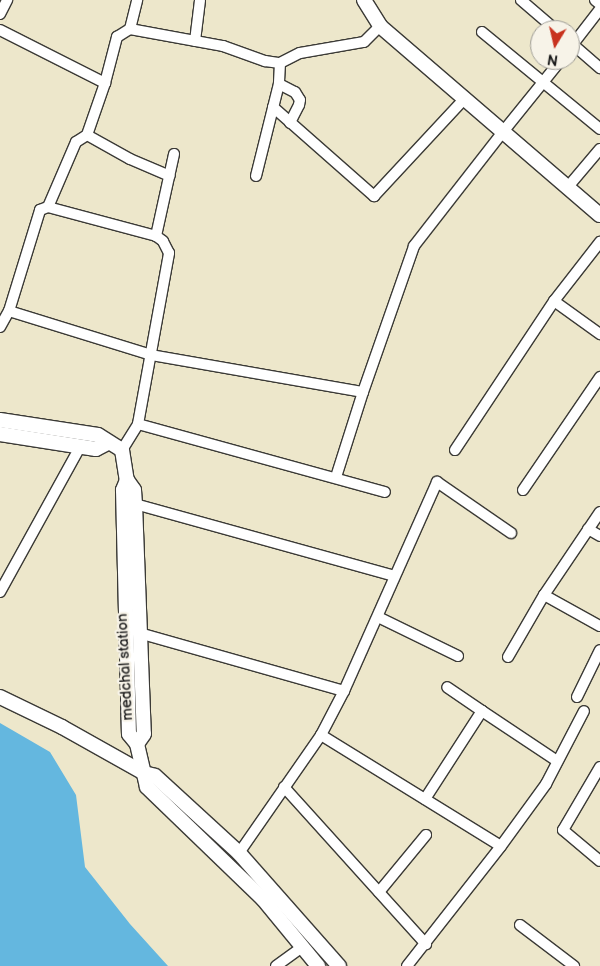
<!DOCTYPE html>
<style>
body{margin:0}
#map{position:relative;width:600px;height:966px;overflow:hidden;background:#ede7cb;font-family:"Balsamiq Sans",sans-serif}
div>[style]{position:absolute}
.water>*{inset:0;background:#64b7df}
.roads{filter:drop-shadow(1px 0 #3b3a36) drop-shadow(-1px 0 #3b3a36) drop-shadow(0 1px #3b3a36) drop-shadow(0 -1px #3b3a36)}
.minor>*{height:10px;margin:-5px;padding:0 5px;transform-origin:5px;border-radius:5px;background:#fff}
.tertiary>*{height:14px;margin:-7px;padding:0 7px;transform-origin:7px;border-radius:7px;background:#fff}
span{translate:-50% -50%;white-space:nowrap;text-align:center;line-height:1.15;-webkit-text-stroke:4.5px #f7f3e8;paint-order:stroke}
.street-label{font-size:15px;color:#1c1c1c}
.north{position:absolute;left:530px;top:20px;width:50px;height:50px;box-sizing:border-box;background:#f7f3e8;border:1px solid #9f9d96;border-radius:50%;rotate:189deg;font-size:14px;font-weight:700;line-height:20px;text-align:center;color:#1c1c1c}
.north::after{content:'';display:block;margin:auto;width:18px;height:22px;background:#c8321e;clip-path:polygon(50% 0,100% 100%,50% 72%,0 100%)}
</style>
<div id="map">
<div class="water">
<div style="clip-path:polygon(0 723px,50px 752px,76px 795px,85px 867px,130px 924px,168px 966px,0 966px)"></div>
</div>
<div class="roads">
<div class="minor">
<div style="left:521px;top:0;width:46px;rotate:40.6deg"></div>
<div style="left:595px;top:0;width:6px;rotate:39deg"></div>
<div style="left:0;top:14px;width:16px;rotate:-63deg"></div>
<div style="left:130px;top:29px;width:30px;rotate:-76deg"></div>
<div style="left:0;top:30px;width:118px;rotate:26.8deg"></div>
<div style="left:482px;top:32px;width:153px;rotate:39.4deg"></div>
<div style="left:195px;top:41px;width:41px;rotate:-83deg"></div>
<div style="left:570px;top:42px;width:40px;rotate:41deg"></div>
<div style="left:570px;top:48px;width:49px;rotate:-52.4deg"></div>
<div style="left:280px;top:63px;width:21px;rotate:93deg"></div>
<div style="left:279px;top:84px;width:18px;rotate:27deg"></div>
<div style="left:295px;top:92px;width:9px;rotate:58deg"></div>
<div style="left:300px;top:100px;width:5px;rotate:101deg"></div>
<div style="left:299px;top:105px;width:20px;rotate:117deg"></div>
<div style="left:273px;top:107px;width:135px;rotate:41.4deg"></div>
<div style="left:374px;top:196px;width:132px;rotate:-47.1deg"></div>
<div style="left:87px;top:135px;width:49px;rotate:29.2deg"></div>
<div style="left:130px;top:159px;width:43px;rotate:23deg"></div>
<div style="left:256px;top:176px;width:95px;rotate:-76deg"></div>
<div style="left:567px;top:188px;width:51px;rotate:-49.8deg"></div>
<div style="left:48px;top:207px;width:112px;rotate:15deg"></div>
<div style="left:554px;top:301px;width:57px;rotate:35.7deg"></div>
<div style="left:9px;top:311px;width:149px;rotate:17.2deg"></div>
<div style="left:151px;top:355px;width:215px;rotate:9.9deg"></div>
<div style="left:363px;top:392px;width:89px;rotate:107.6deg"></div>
<div style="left:0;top:327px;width:18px;rotate:-61deg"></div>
<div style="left:9px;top:311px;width:106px;rotate:-72.9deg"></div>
<div style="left:40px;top:210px;width:9px;rotate:-21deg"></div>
<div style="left:48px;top:207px;width:71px;rotate:-66.7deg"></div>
<div style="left:76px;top:142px;width:13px;rotate:-32deg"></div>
<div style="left:87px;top:135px;width:55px;rotate:-70.9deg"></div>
<div style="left:105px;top:83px;width:48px;rotate:-75.4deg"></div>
<div style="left:117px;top:37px;width:15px;rotate:-32deg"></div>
<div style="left:130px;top:29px;width:95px;rotate:10.4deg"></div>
<div style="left:223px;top:46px;width:45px;rotate:19.7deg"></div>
<div style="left:265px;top:61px;width:15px;rotate:8deg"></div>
<div style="left:280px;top:63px;width:22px;rotate:-27deg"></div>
<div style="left:300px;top:53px;width:65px;rotate:-9.8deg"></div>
<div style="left:364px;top:42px;width:23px;rotate:-45deg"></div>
<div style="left:363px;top:392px;width:155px;rotate:-70.7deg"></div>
<div style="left:414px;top:246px;width:143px;rotate:-52.1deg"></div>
<div style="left:502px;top:133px;width:94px;rotate:-51.1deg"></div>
<div style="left:138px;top:424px;width:174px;rotate:-79.7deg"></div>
<div style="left:169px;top:253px;width:13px;rotate:-117deg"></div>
<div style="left:163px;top:241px;width:9px;rotate:-144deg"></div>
<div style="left:156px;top:236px;width:84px;rotate:-77.6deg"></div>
<div style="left:122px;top:450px;width:31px;rotate:-58deg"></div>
<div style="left:138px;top:424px;width:256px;rotate:15.4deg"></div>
<div style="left:455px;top:450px;width:179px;rotate:-56.4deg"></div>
<div style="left:554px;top:301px;width:75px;rotate:-52.1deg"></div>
<div style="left:523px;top:490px;width:137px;rotate:-55.7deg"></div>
<div style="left:135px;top:504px;width:269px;rotate:15.5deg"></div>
<div style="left:588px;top:529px;width:14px;rotate:30deg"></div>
<div style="left:0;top:592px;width:166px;rotate:-61.1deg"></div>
<div style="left:544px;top:595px;width:64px;rotate:29deg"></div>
<div style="left:378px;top:617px;width:89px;rotate:26deg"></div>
<div style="left:139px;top:633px;width:213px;rotate:15.8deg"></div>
<div style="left:508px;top:657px;width:72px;rotate:-59.9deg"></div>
<div style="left:544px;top:595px;width:100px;rotate:-56deg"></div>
<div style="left:577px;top:697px;width:52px;rotate:-63.9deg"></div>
<div style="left:482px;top:711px;width:90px;rotate:33.7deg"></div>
<div style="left:321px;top:735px;width:211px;rotate:31.7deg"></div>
<div style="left:600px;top:767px;width:73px;rotate:120.4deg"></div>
<div style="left:563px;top:830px;width:48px;rotate:40deg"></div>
<div style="left:284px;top:787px;width:212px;rotate:47.9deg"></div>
<div style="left:425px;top:799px;width:105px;rotate:-57.1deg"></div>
<div style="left:482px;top:711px;width:42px;rotate:-145.6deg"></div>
<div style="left:239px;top:853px;width:144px;rotate:-55.2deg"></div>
<div style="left:321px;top:735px;width:50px;rotate:-62.4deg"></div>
<div style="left:344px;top:691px;width:229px;rotate:-66deg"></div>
<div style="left:437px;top:482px;width:90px;rotate:34.6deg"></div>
<div style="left:379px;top:892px;width:74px;rotate:-50.5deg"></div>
<div style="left:520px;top:925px;width:68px;rotate:37.2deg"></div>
<div style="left:276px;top:966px;width:32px;rotate:-36deg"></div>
<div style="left:407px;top:966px;width:152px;rotate:-51.9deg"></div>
<div style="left:501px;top:846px;width:77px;rotate:-54deg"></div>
<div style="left:546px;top:784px;width:82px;rotate:-62.5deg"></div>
</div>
<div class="tertiary">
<div style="left:364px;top:0;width:31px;rotate:58deg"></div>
<div style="left:380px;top:26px;width:290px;rotate:40.7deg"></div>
<div style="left:0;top:420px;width:99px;rotate:8.7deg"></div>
<div style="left:98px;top:435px;width:28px;rotate:32deg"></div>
<div style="left:122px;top:450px;width:30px;rotate:81deg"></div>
<div style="left:127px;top:480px;width:12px;rotate:55deg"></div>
<div style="left:134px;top:490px;width:14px;rotate:86deg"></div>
<div style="left:135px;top:504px;width:230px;rotate:87.8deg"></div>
<div style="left:144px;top:734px;width:12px;rotate:125deg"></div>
<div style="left:0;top:434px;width:97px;rotate:8.9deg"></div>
<div style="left:96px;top:449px;width:13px;rotate:-27deg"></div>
<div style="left:127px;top:480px;width:11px;rotate:112deg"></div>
<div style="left:123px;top:490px;width:244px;rotate:88.6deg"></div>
<div style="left:129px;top:734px;width:13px;rotate:51deg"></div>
<div style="left:137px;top:744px;width:44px;rotate:76.9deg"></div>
<div style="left:147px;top:787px;width:161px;rotate:44deg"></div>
<div style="left:263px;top:899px;width:87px;rotate:50.6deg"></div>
<div style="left:0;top:697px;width:69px;rotate:25.8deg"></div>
<div style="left:62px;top:727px;width:94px;rotate:29.3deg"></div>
<div style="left:144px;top:773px;width:11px;rotate:15deg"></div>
<div style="left:155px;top:776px;width:114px;rotate:42.5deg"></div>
<div style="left:239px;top:853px;width:151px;rotate:48.5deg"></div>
</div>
</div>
<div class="street-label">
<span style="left:125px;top:667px;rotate:-93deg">medchal station</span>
</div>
<div class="north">N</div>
</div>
